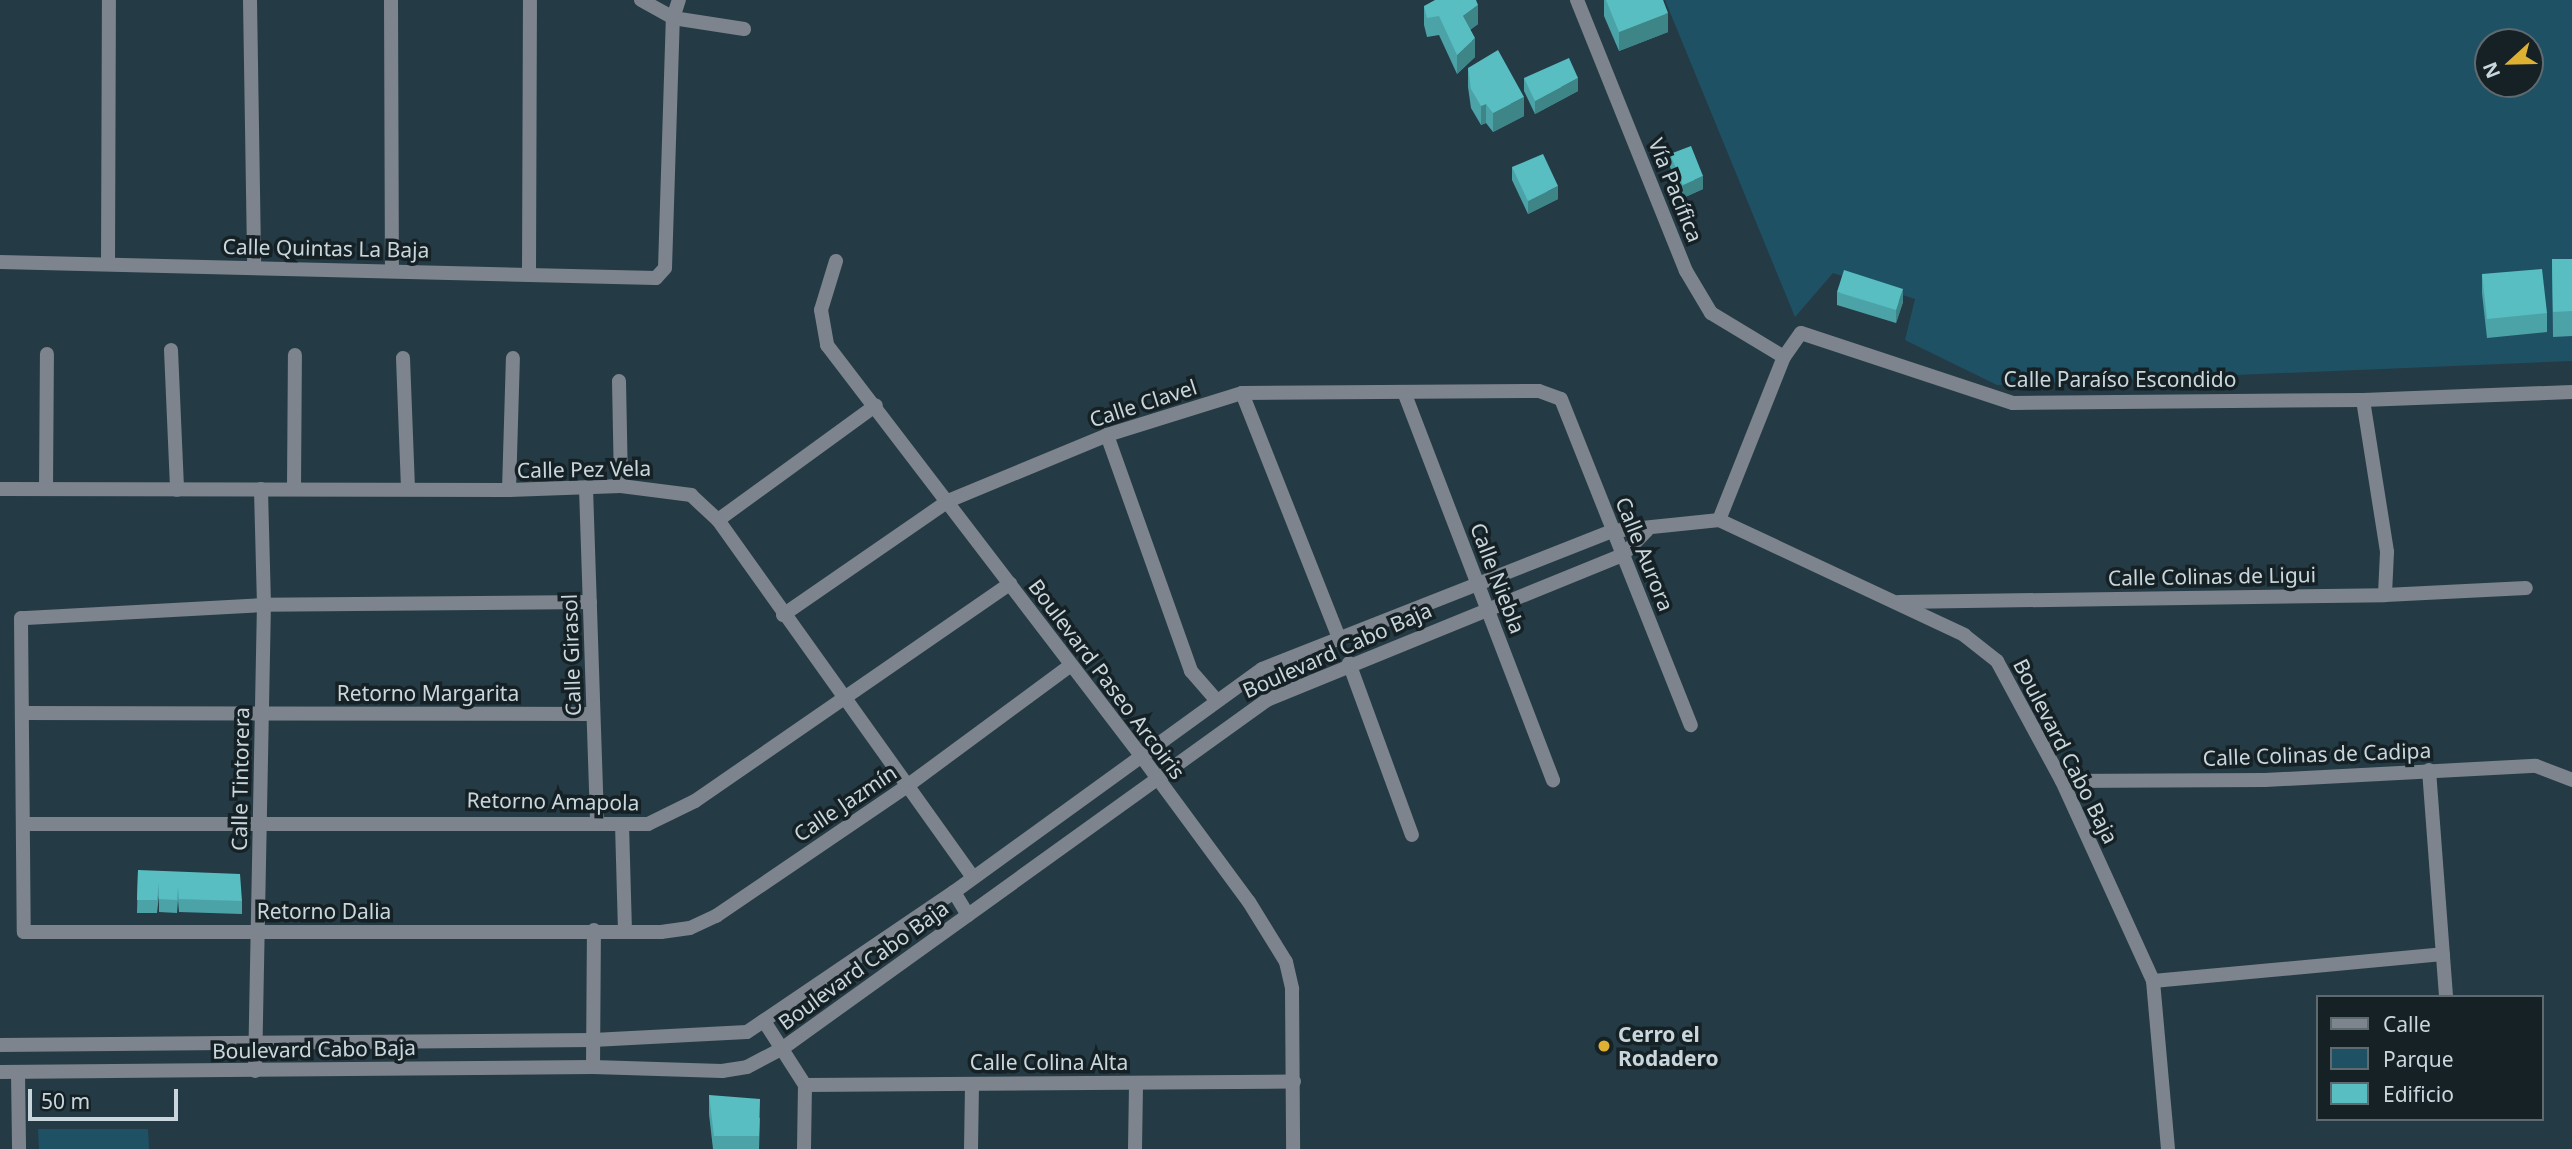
<!DOCTYPE html>
<meta charset="utf-8">
<style>
body{margin:0}
#map{position:relative;width:2572px;height:1149px;overflow:hidden;background:#243b45;font-family:"Noto Sans",sans-serif}
div>[style]{position:absolute}
.green>*{inset:0;background:#1f5165}
.minor>*{height:14px;margin:-7px;padding:0 7px;transform-origin:7px;border-radius:7px;background:#7d848d}
.wall>*{inset:0;background:#4ca3a7}
.shaded-wall>*{inset:0;background:#3e8588}
.building>*{inset:0;background:#58bec2}
.dots>*{width:19px;height:19px;translate:-50% -50%;box-sizing:border-box;border:4px solid #162125;border-radius:50%}
span{translate:-50% -50%;white-space:nowrap;text-align:center;line-height:1.15;-webkit-text-stroke:7px #162125;paint-order:stroke}
.street-label{font-size:21px;color:#c9d7dd}
.poi-label{font-size:21px;color:#c9d7dd;font-weight:700}
.left{translate:0 -50%;text-align:left}
.legend{position:absolute;left:2316px;top:995px;width:228px;height:126px;box-sizing:border-box;background:#162125;border:2px solid #5e6a6f;margin:0;padding:9px 12px;list-style:none;font-size:21px;color:#c9d7dd}
.legend li{display:flex;align-items:center;gap:14px;height:35px}
.legend b{width:35px;border:2px solid #5e6a6f}
.north{position:absolute;left:2474px;top:28px;width:70px;height:70px;box-sizing:border-box;background:#162125;border:2px solid #5e6a6f;border-radius:50%;rotate:248deg;font-size:19px;font-weight:700;line-height:28px;text-align:center;color:#c9d7dd}
.north::after{content:'';display:block;margin:auto;width:24px;height:32px;background:#deb133;clip-path:polygon(50% 0,100% 100%,50% 72%,0 100%)}
.scale{position:absolute;left:28px;top:1089px;width:150px;height:32px;box-sizing:border-box;border:4px solid #c9d7dd;border-top:0;padding-left:9px;font-size:21px;line-height:24px;white-space:nowrap;color:#c9d7dd;-webkit-text-stroke:5px #162125;paint-order:stroke}
</style>
<div id="map">
<div class="green">
<div style="clip-path:polygon(evenodd,1665px 0,2572px 0,2572px 361px,1997px 385px,1905px 340px,1915px 299px,1833px 273px,1795px 317px,1665px 0,2488px 42px,2530px 42px,2530px 84px,2488px 84px,2488px 42px)"></div>
<div style="clip-path:polygon(38px 1129px,148px 1129px,149px 1149px,39px 1149px)"></div>
</div>
<div class="minor">
<div style="left:250px;top:0;width:267px;rotate:89.1deg"></div>
<div style="left:391px;top:0;width:270px;rotate:89.8deg"></div>
<div style="left:641px;top:0;width:37px;rotate:29deg"></div>
<div style="left:673px;top:18px;width:72px;rotate:8.8deg"></div>
<div style="left:1577px;top:0;width:292px;rotate:68.1deg"></div>
<div style="left:1686px;top:271px;width:49px;rotate:59.2deg"></div>
<div style="left:1711px;top:313px;width:85px;rotate:31.1deg"></div>
<div style="left:836px;top:261px;width:51px;rotate:107deg"></div>
<div style="left:821px;top:310px;width:36px;rotate:80deg"></div>
<div style="left:827px;top:345px;width:519px;rotate:52.6deg"></div>
<div style="left:1142px;top:757px;width:180px;rotate:53.6deg"></div>
<div style="left:1249px;top:902px;width:70px;rotate:58.3deg"></div>
<div style="left:1286px;top:962px;width:28px;rotate:77deg"></div>
<div style="left:1292px;top:989px;width:160px;rotate:89.6deg"></div>
<div style="left:0;top:262px;width:656px;rotate:1.4deg"></div>
<div style="left:656px;top:278px;width:13px;rotate:-48deg"></div>
<div style="left:665px;top:268px;width:250px;rotate:-88.2deg"></div>
<div style="left:673px;top:18px;width:19px;rotate:-72deg"></div>
<div style="left:108px;top:264px;width:264px;rotate:-89.8deg"></div>
<div style="left:529px;top:274px;width:274px;rotate:-89.8deg"></div>
<div style="left:171px;top:350px;width:140px;rotate:87.5deg"></div>
<div style="left:403px;top:358px;width:131px;rotate:87.8deg"></div>
<div style="left:619px;top:381px;width:105px;rotate:88.9deg"></div>
<div style="left:1404px;top:392px;width:416px;rotate:69deg"></div>
<div style="left:1242px;top:393px;width:261px;rotate:68.4deg"></div>
<div style="left:2363px;top:400px;width:154px;rotate:81deg"></div>
<div style="left:2387px;top:552px;width:43px;rotate:92.7deg"></div>
<div style="left:1107px;top:435px;width:251px;rotate:70.4deg"></div>
<div style="left:1191px;top:671px;width:38px;rotate:49deg"></div>
<div style="left:294px;top:488px;width:133px;rotate:-89.6deg"></div>
<div style="left:586px;top:488px;width:333px;rotate:88.1deg"></div>
<div style="left:0;top:489px;width:509px;rotate:0.11deg"></div>
<div style="left:509px;top:490px;width:112px;rotate:-2deg"></div>
<div style="left:621px;top:486px;width:71px;rotate:7.3deg"></div>
<div style="left:691px;top:495px;width:37px;rotate:43deg"></div>
<div style="left:718px;top:520px;width:439px;rotate:54.5deg"></div>
<div style="left:46px;top:489px;width:135px;rotate:-89.6deg"></div>
<div style="left:509px;top:490px;width:132px;rotate:-88.3deg"></div>
<div style="left:718px;top:520px;width:195px;rotate:-36deg"></div>
<div style="left:1719px;top:520px;width:175px;rotate:-68.3deg"></div>
<div style="left:1784px;top:357px;width:29px;rotate:-55deg"></div>
<div style="left:1801px;top:333px;width:223px;rotate:18.3deg"></div>
<div style="left:2013px;top:403px;width:350px;rotate:-0.5deg"></div>
<div style="left:2363px;top:400px;width:209px;rotate:-2.2deg"></div>
<div style="left:590px;top:602px;width:326px;rotate:179.5deg"></div>
<div style="left:264px;top:605px;width:243px;rotate:176.9deg"></div>
<div style="left:21px;top:618px;width:314px;rotate:89.5deg"></div>
<div style="left:24px;top:932px;width:637px"></div>
<div style="left:661px;top:932px;width:29px;rotate:-8deg"></div>
<div style="left:690px;top:928px;width:29px;rotate:-25deg"></div>
<div style="left:716px;top:916px;width:231px;rotate:-34.2deg"></div>
<div style="left:907px;top:786px;width:204px;rotate:-36.4deg"></div>
<div style="left:1899px;top:602px;width:486px;rotate:-0.8deg"></div>
<div style="left:2385px;top:595px;width:141px;rotate:-2.8deg"></div>
<div style="left:783px;top:615px;width:201px;rotate:-34.6deg"></div>
<div style="left:948px;top:501px;width:172px;rotate:-22.5deg"></div>
<div style="left:1107px;top:435px;width:141px;rotate:-17.3deg"></div>
<div style="left:1242px;top:393px;width:297px;rotate:-0.4deg"></div>
<div style="left:1539px;top:391px;width:23px;rotate:20deg"></div>
<div style="left:1561px;top:399px;width:351px;rotate:68.3deg"></div>
<div style="left:1349px;top:663px;width:183px;rotate:69.9deg"></div>
<div style="left:22px;top:713px;width:571px;rotate:0.1deg"></div>
<div style="left:2429px;top:770px;width:228px;rotate:85.7deg"></div>
<div style="left:2062px;top:781px;width:203px;rotate:-0.3deg"></div>
<div style="left:2265px;top:780px;width:271px;rotate:-3deg"></div>
<div style="left:2536px;top:766px;width:39px;rotate:21deg"></div>
<div style="left:23px;top:824px;width:625px"></div>
<div style="left:648px;top:824px;width:52px;rotate:-26.1deg"></div>
<div style="left:695px;top:801px;width:383px;rotate:-34.6deg"></div>
<div style="left:622px;top:824px;width:107px;rotate:88.4deg"></div>
<div style="left:954px;top:892px;width:27px;rotate:59deg"></div>
<div style="left:2153px;top:981px;width:291px;rotate:-5.3deg"></div>
<div style="left:764px;top:1021px;width:76px;rotate:57.4deg"></div>
<div style="left:805px;top:1085px;width:64px;rotate:90.9deg"></div>
<div style="left:0;top:1045px;width:593px;rotate:-0.48deg"></div>
<div style="left:593px;top:1040px;width:154px;rotate:-3deg"></div>
<div style="left:747px;top:1032px;width:250px;rotate:-34.1deg"></div>
<div style="left:954px;top:892px;width:380px;rotate:-35.9deg"></div>
<div style="left:1262px;top:669px;width:377px;rotate:-21.5deg"></div>
<div style="left:1613px;top:531px;width:107px;rotate:-5.9deg"></div>
<div style="left:1719px;top:520px;width:271px;rotate:25.1deg"></div>
<div style="left:1964px;top:635px;width:42px;rotate:38.2deg"></div>
<div style="left:1997px;top:661px;width:136px;rotate:61.6deg"></div>
<div style="left:2062px;top:781px;width:220px;rotate:65.5deg"></div>
<div style="left:2153px;top:981px;width:169px;rotate:84.9deg"></div>
<div style="left:593px;top:1067px;width:137px;rotate:-89.6deg"></div>
<div style="left:255px;top:1071px;width:466px;rotate:-88.9deg"></div>
<div style="left:264px;top:605px;width:116px;rotate:-91.5deg"></div>
<div style="left:0;top:1072px;width:593px;rotate:-0.48deg"></div>
<div style="left:593px;top:1067px;width:129px;rotate:1.8deg"></div>
<div style="left:722px;top:1071px;width:25px;rotate:-9deg"></div>
<div style="left:747px;top:1067px;width:41px;rotate:-27.8deg"></div>
<div style="left:783px;top:1048px;width:596px;rotate:-35.72deg"></div>
<div style="left:1267px;top:700px;width:384px;rotate:-22.2deg"></div>
<div style="left:1623px;top:555px;width:35px;rotate:-46deg"></div>
<div style="left:18px;top:1073px;width:76px;rotate:89.2deg"></div>
<div style="left:805px;top:1085px;width:489px;rotate:-0.4deg"></div>
<div style="left:971px;top:1149px;width:65px;rotate:-89.1deg"></div>
<div style="left:1135px;top:1149px;width:66px;rotate:-89.1deg"></div>
</div>
<div class="wall">
<div style="clip-path:polygon(1604px 0,1663px 0,1668px 32px,1619px 51px,1604px 16px)"></div>
<div style="clip-path:polygon(1424px 6px,1478px 24px,1470px 30px,1475px 57px,1457px 74px,1439px 35px,1427px 37px,1424px 25px)"></div>
<div style="clip-path:polygon(1468px 68px,1524px 116px,1493px 132px,1486px 123px,1481px 125px,1471px 108px,1468px 87px)"></div>
<div style="clip-path:polygon(1524px 78px,1578px 91px,1535px 114px,1524px 91px)"></div>
<div style="clip-path:polygon(1670px 154px,1703px 189px,1683px 198px,1670px 167px)"></div>
<div style="clip-path:polygon(1512px 167px,1558px 199px,1528px 214px,1512px 180px)"></div>
<div style="clip-path:polygon(2552px 259px,2572px 259px,2572px 336px,2553px 337px)"></div>
<div style="clip-path:polygon(2482px 274px,2547px 313px,2547px 332px,2487px 338px,2482px 293px)"></div>
<div style="clip-path:polygon(1837px 292px,1903px 302px,1896px 323px,1837px 305px)"></div>
<div style="clip-path:polygon(138px 870px,242px 901px,242px 914px,179px 912px,178px 900px,177px 913px,159px 912px,159px 896px,157px 913px,137px 913px)"></div>
<div style="clip-path:polygon(709px 1095px,760px 1118px,759px 1149px,713px 1149px,709px 1114px)"></div>
</div>
<div class="shaded-wall">
<div style="clip-path:polygon(1478px 5px,1478px 24px,1463px 35px,1463px 16px)"></div>
<div style="clip-path:polygon(1668px 13px,1668px 32px,1619px 51px,1619px 32px)"></div>
<div style="clip-path:polygon(1475px 38px,1475px 57px,1457px 74px,1457px 55px)"></div>
<div style="clip-path:polygon(1578px 78px,1578px 91px,1535px 114px,1535px 101px)"></div>
<div style="clip-path:polygon(1524px 97px,1524px 116px,1493px 132px,1493px 113px)"></div>
<div style="clip-path:polygon(1486px 104px,1486px 123px,1481px 125px,1481px 106px)"></div>
<div style="clip-path:polygon(1703px 176px,1703px 189px,1683px 198px,1683px 185px)"></div>
<div style="clip-path:polygon(1558px 186px,1558px 199px,1528px 214px,1528px 201px)"></div>
<div style="clip-path:polygon(1903px 289px,1903px 302px,1896px 323px,1896px 310px)"></div>
</div>
<div class="building">
<div style="clip-path:polygon(1435px 0,1476px 0,1478px 5px,1463px 16px,1475px 38px,1457px 55px,1439px 16px,1427px 18px,1424px 6px)"></div>
<div style="clip-path:polygon(1606px 0,1663px 0,1668px 13px,1619px 32px)"></div>
<div style="clip-path:polygon(1498px 50px,1524px 97px,1493px 113px,1486px 104px,1481px 106px,1471px 89px,1468px 68px)"></div>
<div style="clip-path:polygon(1569px 58px,1578px 78px,1535px 101px,1524px 78px)"></div>
<div style="clip-path:polygon(1691px 146px,1703px 176px,1683px 185px,1670px 154px)"></div>
<div style="clip-path:polygon(1543px 154px,1558px 186px,1528px 201px,1512px 167px)"></div>
<div style="clip-path:polygon(2552px 259px,2572px 259px,2572px 311px,2553px 312px)"></div>
<div style="clip-path:polygon(2542px 269px,2547px 313px,2487px 319px,2482px 274px)"></div>
<div style="clip-path:polygon(1844px 270px,1903px 289px,1896px 310px,1837px 292px)"></div>
<div style="clip-path:polygon(138px 870px,240px 874px,242px 901px,179px 899px,178px 887px,177px 900px,159px 899px,159px 883px,157px 900px,137px 900px)"></div>
<div style="clip-path:polygon(709px 1095px,760px 1099px,759px 1136px,714px 1136px)"></div>
</div>
<div class="dots">
<div style="left:1604px;top:1046px;background:#deb133"></div>
</div>
<div class="street-label">
<span style="left:1676px;top:190px;rotate:68deg">Vía Pacífica</span>
<span style="left:326px;top:248px;rotate:1deg">Calle Quintas La Baja</span>
<span style="left:2120px;top:379px">Calle Paraíso Escondido</span>
<span style="left:1143px;top:403px;rotate:-18deg">Calle Clavel</span>
<span style="left:584px;top:469px;rotate:-1deg">Calle Pez Vela</span>
<span style="left:1645px;top:554px;rotate:68deg">Calle Aurora</span>
<span style="left:2212px;top:576px;rotate:-1deg">Calle Colinas de Ligui</span>
<span style="left:1498px;top:578px;rotate:69deg">Calle Niebla</span>
<span style="left:1337px;top:650px;rotate:-24deg">Boulevard Cabo Baja</span>
<span style="left:571px;top:655px;rotate:-92deg">Calle Girasol</span>
<span style="left:1107px;top:679px;rotate:53deg">Boulevard Paseo Arcoiris</span>
<span style="left:428px;top:693px">Retorno Margarita</span>
<span style="left:2066px;top:751px;rotate:63deg">Boulevard Cabo Baja</span>
<span style="left:2317px;top:754px;rotate:-2deg">Calle Colinas de Cadipa</span>
<span style="left:240px;top:779px;rotate:-89deg">Calle Tintorera</span>
<span style="left:553px;top:801px;rotate:1deg">Retorno Amapola</span>
<span style="left:845px;top:803px;rotate:-34deg">Calle Jazmín</span>
<span style="left:324px;top:911px">Retorno Dalia</span>
<span style="left:863px;top:965px;rotate:-36deg">Boulevard Cabo Baja</span>
<span style="left:314px;top:1049px;rotate:-1deg">Boulevard Cabo Baja</span>
<span style="left:1049px;top:1062px">Calle Colina Alta</span>
</div>
<div class="poi-label">
<span class="left" style="left:1618px;top:1046px">Cerro el<br>Rodadero</span>
</div>
<ul class="legend">
<li><b style="height:9px;background:#7d848d"></b>Calle</li>
<li><b style="height:19px;background:#1f5165"></b>Parque</li>
<li><b style="height:19px;background:#58bec2"></b>Edificio</li>
</ul>
<div class="north">N</div>
<div class="scale">50 m</div>
</div>
